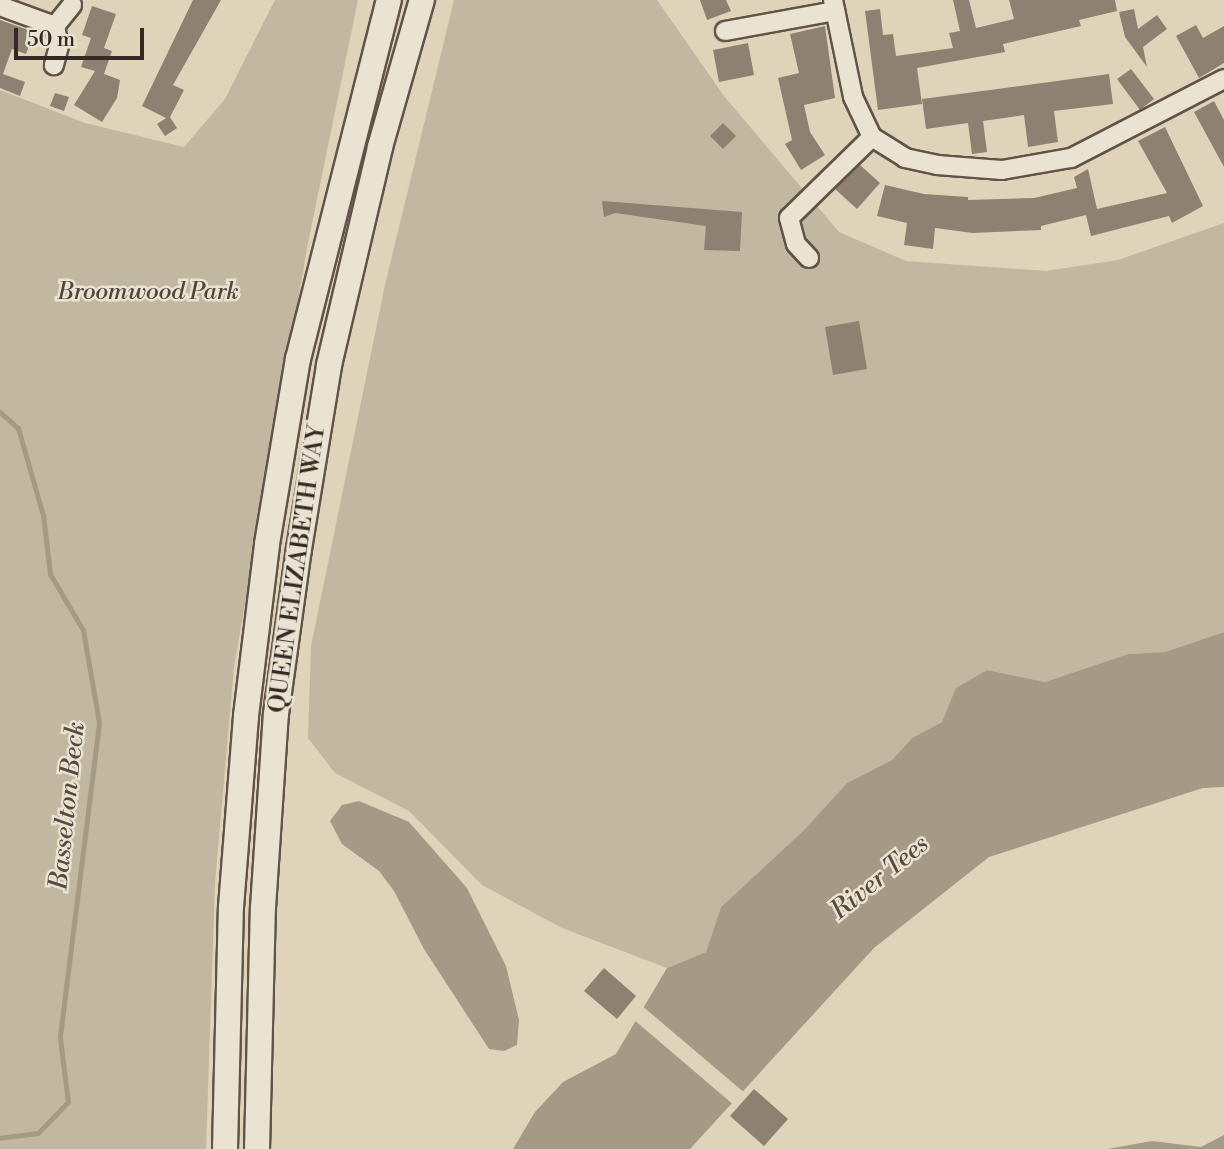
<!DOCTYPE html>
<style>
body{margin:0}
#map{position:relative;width:1224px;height:1149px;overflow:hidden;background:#dfd4ba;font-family:"Libre Bodoni",serif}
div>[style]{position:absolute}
.green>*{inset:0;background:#c2b7a0}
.water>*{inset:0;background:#a69a86}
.pier>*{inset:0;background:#dfd4ba}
.stream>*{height:5px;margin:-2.5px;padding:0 2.5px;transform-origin:2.5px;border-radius:2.5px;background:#a69a86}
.building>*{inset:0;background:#8e8171}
.roads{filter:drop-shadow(2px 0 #605348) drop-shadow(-2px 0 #605348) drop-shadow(0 2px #605348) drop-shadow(0 -2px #605348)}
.street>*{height:18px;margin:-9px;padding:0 9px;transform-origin:9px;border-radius:9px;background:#eae3d2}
.secondary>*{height:24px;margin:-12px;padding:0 12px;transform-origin:12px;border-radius:12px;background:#eae3d2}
span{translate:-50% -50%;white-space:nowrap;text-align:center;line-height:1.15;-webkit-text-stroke:5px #eae3d2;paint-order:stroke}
.park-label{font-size:24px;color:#52453b;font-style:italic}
.street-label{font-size:24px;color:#362822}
.water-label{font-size:26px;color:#584a40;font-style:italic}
.scale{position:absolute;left:14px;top:28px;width:130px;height:32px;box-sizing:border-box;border:4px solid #362822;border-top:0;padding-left:9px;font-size:21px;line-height:24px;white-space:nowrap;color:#362822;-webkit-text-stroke:5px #eae3d2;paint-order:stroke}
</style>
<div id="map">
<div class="green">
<div style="clip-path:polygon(275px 0,358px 0,308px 243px,234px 667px,215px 883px,206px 1149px,0 1149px,0 90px,85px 123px,184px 147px,225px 99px)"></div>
<div style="clip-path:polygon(454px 0,657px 0,724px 96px,839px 232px,906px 261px,1046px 271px,1118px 260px,1224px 223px,1224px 632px,1165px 652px,1128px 654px,1045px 682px,987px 670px,957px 688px,942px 722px,912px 738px,892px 760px,847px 783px,803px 831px,721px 907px,706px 952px,667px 968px,562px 928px,482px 885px,409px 811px,335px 773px,308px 738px,311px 646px,385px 285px)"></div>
</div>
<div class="water">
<div style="clip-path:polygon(1224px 632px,1224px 787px,1203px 788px,989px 857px,874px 948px,690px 1149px,513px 1149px,535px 1112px,563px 1082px,616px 1054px,667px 968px,706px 952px,721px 907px,803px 831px,847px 783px,892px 760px,912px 738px,942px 722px,956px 688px,987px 670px,1045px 682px,1128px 654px,1165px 652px)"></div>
<div style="clip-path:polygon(359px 801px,409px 822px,467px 888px,506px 966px,519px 1020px,517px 1045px,504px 1051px,489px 1049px,424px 949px,394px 891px,379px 871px,342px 844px,330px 821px,342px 805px)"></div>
<div style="clip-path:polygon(1224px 1135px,1224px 1149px,1107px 1149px,1152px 1141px,1201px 1147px)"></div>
</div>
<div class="pier">
<div style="clip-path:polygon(641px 1005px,746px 1094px,735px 1106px,633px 1019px)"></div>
</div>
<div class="stream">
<div style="left:0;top:412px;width:24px;rotate:42deg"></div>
<div style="left:18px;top:428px;width:91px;rotate:74deg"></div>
<div style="left:43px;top:515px;width:59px;rotate:83.2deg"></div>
<div style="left:50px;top:574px;width:65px;rotate:59.5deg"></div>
<div style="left:83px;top:630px;width:94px;rotate:80.2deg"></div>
<div style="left:99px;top:723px;width:317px;rotate:97.1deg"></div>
<div style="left:60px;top:1038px;width:64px;rotate:82.9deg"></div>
<div style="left:68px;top:1102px;width:43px;rotate:134.1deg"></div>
<div style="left:38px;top:1133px;width:38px;rotate:173deg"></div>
</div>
<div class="building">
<div style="clip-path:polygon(193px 0,221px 0,173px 85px,184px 90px,170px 117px,177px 128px,165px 136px,157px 124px,166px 118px,142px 106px)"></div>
<div style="clip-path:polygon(700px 0,726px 0,731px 11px,707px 20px)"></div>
<div style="clip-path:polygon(953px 0,969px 0,976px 28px,1014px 19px,1009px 0,1115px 0,1117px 11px,1079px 20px,1081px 26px,1003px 44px,1005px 52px,917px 68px,922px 104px,878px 110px,865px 11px,880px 9px,883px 35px,893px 34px,896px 56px,953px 48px,949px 33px,960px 31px)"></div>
<div style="clip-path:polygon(92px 6px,116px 14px,104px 48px,112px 51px,104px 74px,120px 80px,117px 98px,102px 122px,74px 105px,95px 71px,81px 67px,91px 38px,82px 35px)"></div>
<div style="clip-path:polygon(1134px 9px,1138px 29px,1157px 15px,1167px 29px,1143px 47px,1147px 67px,1125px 37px,1119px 12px)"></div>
<div style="clip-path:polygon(0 20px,34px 32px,26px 54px,12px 49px,3px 74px,25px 82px,20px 96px,0 88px)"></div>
<div style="clip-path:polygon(1196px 25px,1203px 38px,1224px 26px,1224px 63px,1199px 78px,1176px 36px)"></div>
<div style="clip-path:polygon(825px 26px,835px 98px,804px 105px,810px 132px,825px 155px,801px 170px,785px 144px,792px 140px,778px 78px,799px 73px,790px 34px)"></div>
<div style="clip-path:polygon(748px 43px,754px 75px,719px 82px,713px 50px)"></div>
<div style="clip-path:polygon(1131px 69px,1154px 99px,1140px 110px,1117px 79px)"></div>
<div style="clip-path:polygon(1109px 74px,1113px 104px,1054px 111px,1058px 142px,1028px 147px,1024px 115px,983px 121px,987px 152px,972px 154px,968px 123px,926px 129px,922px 99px)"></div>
<div style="clip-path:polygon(55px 93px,69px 97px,64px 111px,50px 106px)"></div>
<div style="clip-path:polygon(1214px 101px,1224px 120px,1224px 167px,1194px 112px)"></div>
<div style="clip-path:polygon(723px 123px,736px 136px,723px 149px,710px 136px)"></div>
<div style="clip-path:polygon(1165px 127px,1203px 206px,1172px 223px,1169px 216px,1091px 236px,1086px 215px,1041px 226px,1041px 230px,973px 233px,935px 228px,933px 249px,904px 245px,907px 223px,877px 216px,885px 185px,924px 194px,968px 197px,968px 200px,1034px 198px,1077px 188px,1074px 177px,1088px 169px,1097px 209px,1167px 193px,1138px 141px)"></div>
<div style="clip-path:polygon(860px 165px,880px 183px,857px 209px,835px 189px)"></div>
<div style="clip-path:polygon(602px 201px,742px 212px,740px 251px,704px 250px,706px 226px,615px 213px,604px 217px)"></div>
<div style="clip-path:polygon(859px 321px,867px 369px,833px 375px,825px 327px)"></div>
<div style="clip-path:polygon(604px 968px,636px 996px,617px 1019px,584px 991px)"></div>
<div style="clip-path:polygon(754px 1089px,788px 1119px,764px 1146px,730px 1116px)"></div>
</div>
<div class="roads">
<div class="street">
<div style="left:833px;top:0;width:99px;rotate:78.3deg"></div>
<div style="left:853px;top:97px;width:44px;rotate:64.6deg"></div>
<div style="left:872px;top:137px;width:39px;rotate:32deg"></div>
<div style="left:905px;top:158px;width:33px;rotate:12deg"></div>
<div style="left:937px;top:165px;width:65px;rotate:4.4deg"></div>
<div style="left:1002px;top:170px;width:70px;rotate:-9.9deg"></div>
<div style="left:1071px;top:158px;width:172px;rotate:-27.3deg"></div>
<div style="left:0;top:6px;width:59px;rotate:20deg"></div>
<div style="left:55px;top:26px;width:20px;rotate:79deg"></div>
<div style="left:59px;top:46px;width:20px;rotate:105deg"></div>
<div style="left:55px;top:26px;width:27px;rotate:-51deg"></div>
<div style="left:725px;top:31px;width:112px;rotate:-10.3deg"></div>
<div style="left:809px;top:258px;width:19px;rotate:-133deg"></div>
<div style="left:796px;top:244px;width:27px;rotate:-105deg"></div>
<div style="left:789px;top:218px;width:116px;rotate:-44.3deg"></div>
</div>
<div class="secondary">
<div style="left:225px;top:1149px;width:242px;rotate:-88.6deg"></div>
<div style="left:231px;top:907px;width:192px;rotate:-85.5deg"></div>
<div style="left:246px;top:716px;width:173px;rotate:-83deg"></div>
<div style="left:267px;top:544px;width:188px;rotate:-80.5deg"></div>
<div style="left:298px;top:359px;width:370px;rotate:-75.8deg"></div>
<div style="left:257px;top:1149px;width:241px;rotate:-88.6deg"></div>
<div style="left:263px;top:908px;width:194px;rotate:-86.2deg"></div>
<div style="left:276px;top:714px;width:167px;rotate:-82.1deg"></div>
<div style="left:299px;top:549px;width:186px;rotate:-80.7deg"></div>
<div style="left:329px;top:365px;width:224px;rotate:-76.8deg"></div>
<div style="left:380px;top:147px;width:153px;rotate:-74.1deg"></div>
</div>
</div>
<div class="park-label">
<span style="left:148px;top:293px">Broomwood Park</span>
</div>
<div class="street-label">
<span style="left:298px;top:569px;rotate:-82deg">QUEEN ELIZABETH WAY</span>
</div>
<div class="water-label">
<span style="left:68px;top:806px;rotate:-84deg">Basselton Beck</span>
<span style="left:880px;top:878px;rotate:-39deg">River Tees</span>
</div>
<div class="scale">50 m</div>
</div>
